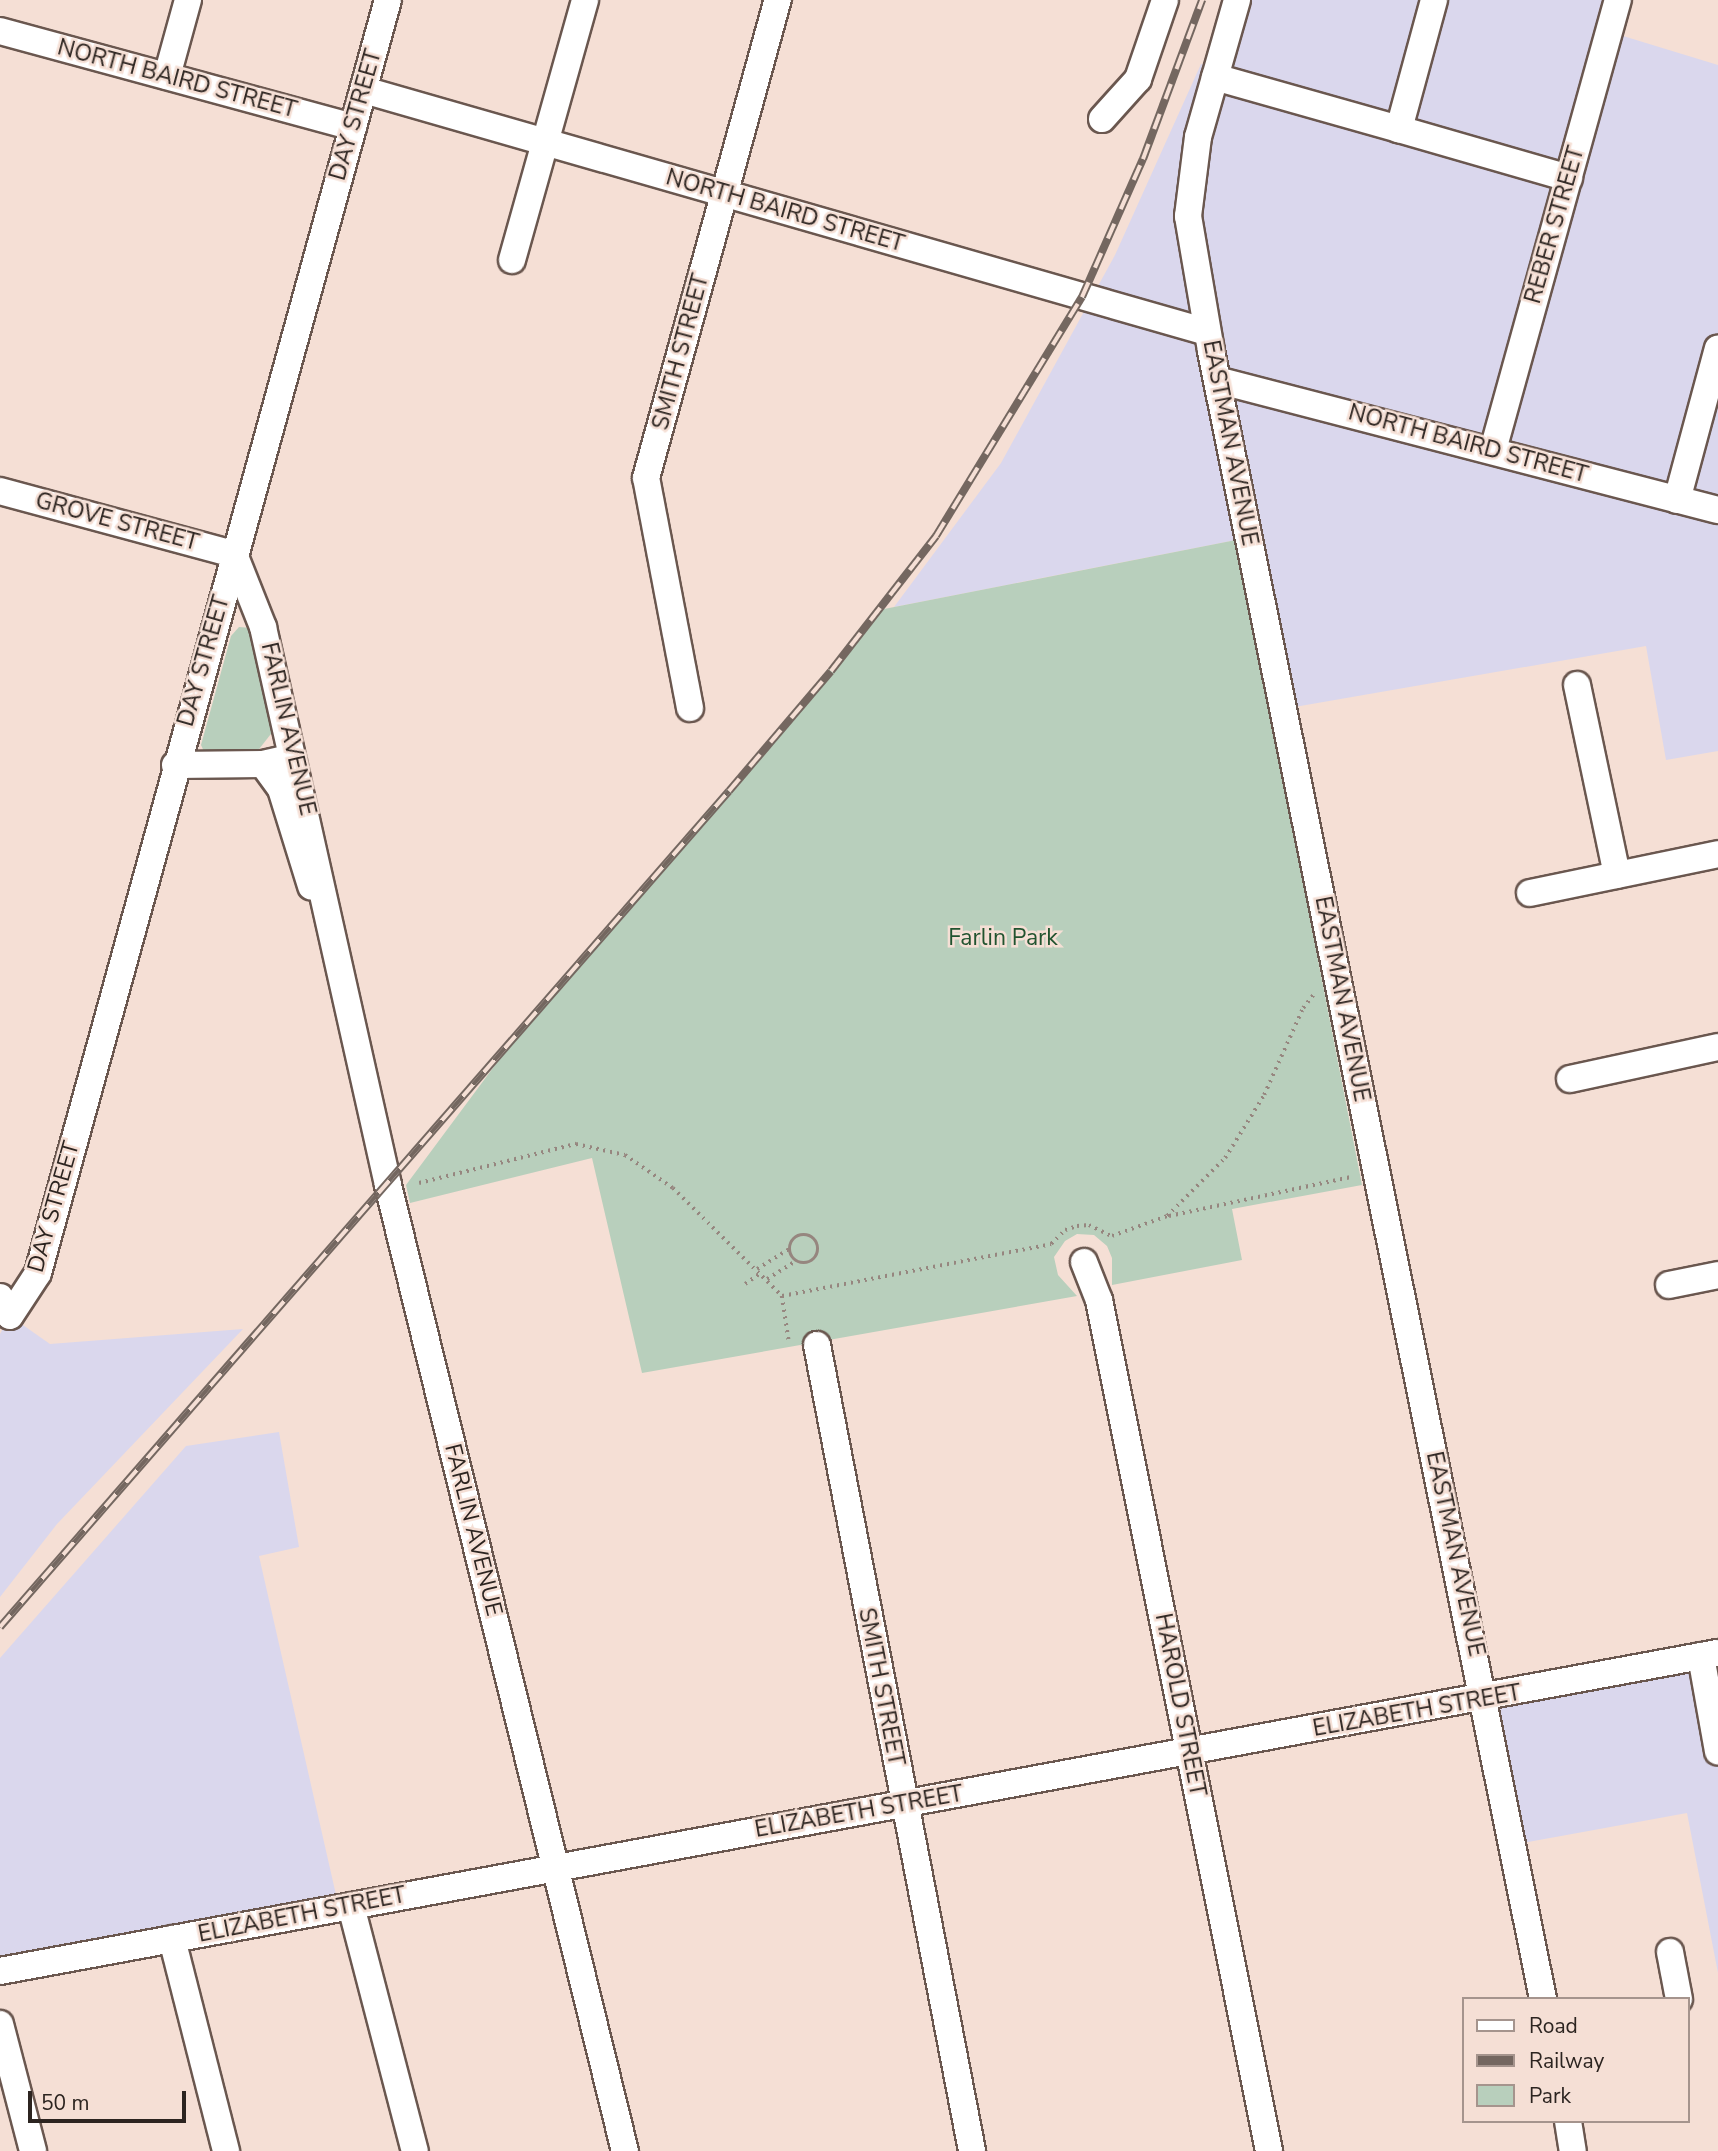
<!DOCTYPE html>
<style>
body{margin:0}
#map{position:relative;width:1718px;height:2151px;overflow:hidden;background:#f5dfd5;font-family:"Nunito Sans",sans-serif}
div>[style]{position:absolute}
.industrial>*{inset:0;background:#dad7ed}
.green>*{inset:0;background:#b8cfbc}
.path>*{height:3.5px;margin-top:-1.75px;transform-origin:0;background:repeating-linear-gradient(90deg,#96867f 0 2px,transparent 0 7px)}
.path>.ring{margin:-1.75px;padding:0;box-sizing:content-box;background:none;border:3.5px solid #96867f;border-radius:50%}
.roads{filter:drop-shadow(2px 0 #6a574f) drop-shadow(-2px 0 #6a574f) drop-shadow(0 2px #6a574f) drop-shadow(0 -2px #6a574f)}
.minor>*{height:26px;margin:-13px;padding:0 13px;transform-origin:13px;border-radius:13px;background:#fff}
.rail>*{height:8px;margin-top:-4px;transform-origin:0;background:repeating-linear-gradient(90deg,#f5dfd5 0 16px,#746760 0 32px);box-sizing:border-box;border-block:2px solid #746760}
span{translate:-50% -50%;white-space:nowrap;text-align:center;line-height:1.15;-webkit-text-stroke:5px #f5dfd5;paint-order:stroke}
.street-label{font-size:23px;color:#2c2420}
.park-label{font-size:23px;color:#21532f}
.legend{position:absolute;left:1462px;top:1997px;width:228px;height:126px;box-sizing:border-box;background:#f5dfd5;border:2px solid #a5948d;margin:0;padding:9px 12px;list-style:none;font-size:21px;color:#2c2420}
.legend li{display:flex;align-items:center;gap:14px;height:35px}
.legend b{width:35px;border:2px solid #a5948d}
.scale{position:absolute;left:28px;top:2091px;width:158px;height:32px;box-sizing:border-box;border:4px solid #2c2420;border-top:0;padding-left:9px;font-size:21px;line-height:24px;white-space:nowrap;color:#2c2420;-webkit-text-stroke:5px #f5dfd5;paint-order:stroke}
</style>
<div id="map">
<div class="industrial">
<div style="clip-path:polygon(1237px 0,1618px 0,1610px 32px,1718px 65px,1718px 751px,1666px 760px,1646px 646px,1283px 709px,1236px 540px,894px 607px,1001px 463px,1115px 255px,1201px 64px,1218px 67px)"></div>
<div style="clip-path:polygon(10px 1316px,50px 1344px,243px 1329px,57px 1524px,0 1597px,0 1334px)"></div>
<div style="clip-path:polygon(279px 1432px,299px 1547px,259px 1556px,339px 1908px,0 1971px,0 1658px,186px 1446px)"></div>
<div style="clip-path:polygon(1718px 1653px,1718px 1973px,1687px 1813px,1512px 1845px,1485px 1699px)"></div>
</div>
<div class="green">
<div style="clip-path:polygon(1236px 540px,1362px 1185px,1232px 1209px,1242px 1260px,1112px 1285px,1112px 1258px,1107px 1246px,1094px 1235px,1077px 1234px,1065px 1241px,1054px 1257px,1058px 1275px,1077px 1296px,642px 1373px,592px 1158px,410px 1203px,406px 1185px,513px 1041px,879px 610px)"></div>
<div style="clip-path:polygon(239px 627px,251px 628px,274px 730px,256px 753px,206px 756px,201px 745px,231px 636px)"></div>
</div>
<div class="path">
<div style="left:419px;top:1183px;width:162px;rotate:-14deg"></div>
<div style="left:576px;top:1144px;width:50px;rotate:12.7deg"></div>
<div style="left:625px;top:1155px;width:58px;rotate:34.5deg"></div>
<div style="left:673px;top:1188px;width:153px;rotate:44.7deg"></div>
<div style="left:782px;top:1296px;width:47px;rotate:81.3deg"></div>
<div style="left:1169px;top:1216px;width:186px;rotate:-12.1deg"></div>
<div class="ring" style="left:790px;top:1235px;width:24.5px;height:24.5px"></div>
<div style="left:757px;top:1269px;width:38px;rotate:-32deg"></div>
<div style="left:767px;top:1279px;width:34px;rotate:-32deg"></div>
<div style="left:745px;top:1284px;width:19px;rotate:-35deg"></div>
<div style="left:782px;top:1296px;width:274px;rotate:-10.9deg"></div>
<div style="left:1051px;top:1244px;width:20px;rotate:-45deg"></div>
<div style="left:1065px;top:1230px;width:13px;rotate:-18deg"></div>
<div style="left:1077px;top:1226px;width:12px;rotate:-5deg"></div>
<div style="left:1089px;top:1225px;width:25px;rotate:26deg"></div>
<div style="left:1112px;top:1236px;width:59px;rotate:-20deg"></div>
<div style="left:1167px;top:1216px;width:82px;rotate:-45deg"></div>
<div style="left:1225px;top:1158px;width:74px;rotate:-58.2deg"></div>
<div style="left:1264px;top:1095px;width:95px;rotate:-65.9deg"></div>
<div style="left:1303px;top:1008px;width:18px;rotate:-52deg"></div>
</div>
<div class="roads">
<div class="minor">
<div style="left:1237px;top:0;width:142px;rotate:105.9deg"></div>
<div style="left:1198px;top:137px;width:80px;rotate:97.2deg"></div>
<div style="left:1188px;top:216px;width:137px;rotate:80.3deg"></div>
<div style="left:1211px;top:351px;width:1681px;rotate:78.61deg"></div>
<div style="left:1434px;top:0;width:134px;rotate:105.2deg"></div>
<div style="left:1399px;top:129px;width:177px;rotate:16.1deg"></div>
<div style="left:0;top:31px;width:366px;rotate:15.2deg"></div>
<div style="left:167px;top:76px;width:79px;rotate:-74.6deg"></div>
<div style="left:1215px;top:77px;width:191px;rotate:15.8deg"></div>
<div style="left:364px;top:90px;width:877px;rotate:16.02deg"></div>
<div style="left:1102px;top:119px;width:54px;rotate:-48deg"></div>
<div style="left:1138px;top:79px;width:83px;rotate:-71.1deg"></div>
<div style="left:512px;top:260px;width:270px;rotate:-74.3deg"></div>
<div style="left:1217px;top:380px;width:518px;rotate:14.55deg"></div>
<div style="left:1493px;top:450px;width:467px;rotate:-74.5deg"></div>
<div style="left:0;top:491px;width:242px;rotate:15.1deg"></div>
<div style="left:234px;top:554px;width:79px;rotate:68.3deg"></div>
<div style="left:263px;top:627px;width:572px;rotate:77.37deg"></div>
<div style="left:388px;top:1185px;width:995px;rotate:76.22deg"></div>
<div style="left:1677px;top:500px;width:157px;rotate:-74.9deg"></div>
<div style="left:1577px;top:685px;width:194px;rotate:78.1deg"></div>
<div style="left:690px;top:708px;width:234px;rotate:-100.8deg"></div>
<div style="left:646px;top:478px;width:496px;rotate:-74.6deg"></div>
<div style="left:263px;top:764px;width:31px;rotate:54deg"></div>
<div style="left:281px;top:789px;width:102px;rotate:72.8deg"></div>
<div style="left:175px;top:765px;width:88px;rotate:-0.7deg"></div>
<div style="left:263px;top:764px;width:18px;rotate:-13deg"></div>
<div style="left:1530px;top:893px;width:192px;rotate:-11.7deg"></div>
<div style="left:1570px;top:1079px;width:151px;rotate:-12.2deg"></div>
<div style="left:1084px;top:1262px;width:41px;rotate:68.5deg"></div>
<div style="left:1099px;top:1300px;width:868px;rotate:78.7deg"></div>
<div style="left:1669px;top:1285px;width:50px;rotate:-11.5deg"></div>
<div style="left:0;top:1297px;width:21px;rotate:62deg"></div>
<div style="left:10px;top:1316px;width:51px;rotate:-56.9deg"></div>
<div style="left:38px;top:1273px;width:1320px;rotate:-74.63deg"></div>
<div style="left:817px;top:1345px;width:821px;rotate:79.11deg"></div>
<div style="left:1701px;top:1656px;width:97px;rotate:79.9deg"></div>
<div style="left:351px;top:1906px;width:253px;rotate:75.4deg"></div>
<div style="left:172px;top:1939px;width:219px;rotate:75.7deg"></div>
<div style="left:1670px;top:1952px;width:48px;rotate:79.2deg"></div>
<div style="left:0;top:1971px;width:1747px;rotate:-10.49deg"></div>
<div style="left:0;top:2024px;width:131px;rotate:75.4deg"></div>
<div style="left:1568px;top:2121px;width:30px;rotate:81deg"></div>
</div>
</div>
<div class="rail">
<div style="left:0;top:1627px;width:1109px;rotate:-48.91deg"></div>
<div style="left:729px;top:791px;width:157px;rotate:-49.6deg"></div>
<div style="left:831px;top:671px;width:171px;rotate:-52.1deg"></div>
<div style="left:936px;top:536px;width:280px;rotate:-58.6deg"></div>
<div style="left:1082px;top:297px;width:151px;rotate:-66.2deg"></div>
<div style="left:1143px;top:159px;width:170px;rotate:-69.6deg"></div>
</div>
<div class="street-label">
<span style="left:177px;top:79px;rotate:15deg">NORTH BAIRD STREET</span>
<span style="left:356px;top:115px;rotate:-74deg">DAY STREET</span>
<span style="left:785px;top:211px;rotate:16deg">NORTH BAIRD STREET</span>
<span style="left:1555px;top:225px;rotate:-74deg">REBER STREET</span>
<span style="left:681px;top:352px;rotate:-75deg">SMITH STREET</span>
<span style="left:1230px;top:443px;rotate:79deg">EASTMAN AVENUE</span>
<span style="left:1468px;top:444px;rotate:15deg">NORTH BAIRD STREET</span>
<span style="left:117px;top:522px;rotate:15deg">GROVE STREET</span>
<span style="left:204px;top:661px;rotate:-74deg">DAY STREET</span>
<span style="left:288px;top:729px;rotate:77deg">FARLIN AVENUE</span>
<span style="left:1342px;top:999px;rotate:79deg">EASTMAN AVENUE</span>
<span style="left:54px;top:1207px;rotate:-74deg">DAY STREET</span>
<span style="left:473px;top:1530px;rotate:76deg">FARLIN AVENUE</span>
<span style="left:1455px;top:1554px;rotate:78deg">EASTMAN AVENUE</span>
<span style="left:881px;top:1687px;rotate:79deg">SMITH STREET</span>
<span style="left:1180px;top:1705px;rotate:79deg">HAROLD STREET</span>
<span style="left:1417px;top:1711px;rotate:-10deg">ELIZABETH STREET</span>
<span style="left:859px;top:1812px;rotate:-10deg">ELIZABETH STREET</span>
<span style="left:302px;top:1915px;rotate:-11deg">ELIZABETH STREET</span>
</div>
<div class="park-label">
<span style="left:1003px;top:938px">Farlin Park</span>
</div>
<ul class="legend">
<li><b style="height:9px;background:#fff"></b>Road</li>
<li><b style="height:9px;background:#746760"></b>Railway</li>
<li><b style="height:19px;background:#b8cfbc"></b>Park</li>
</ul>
<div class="scale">50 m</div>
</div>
